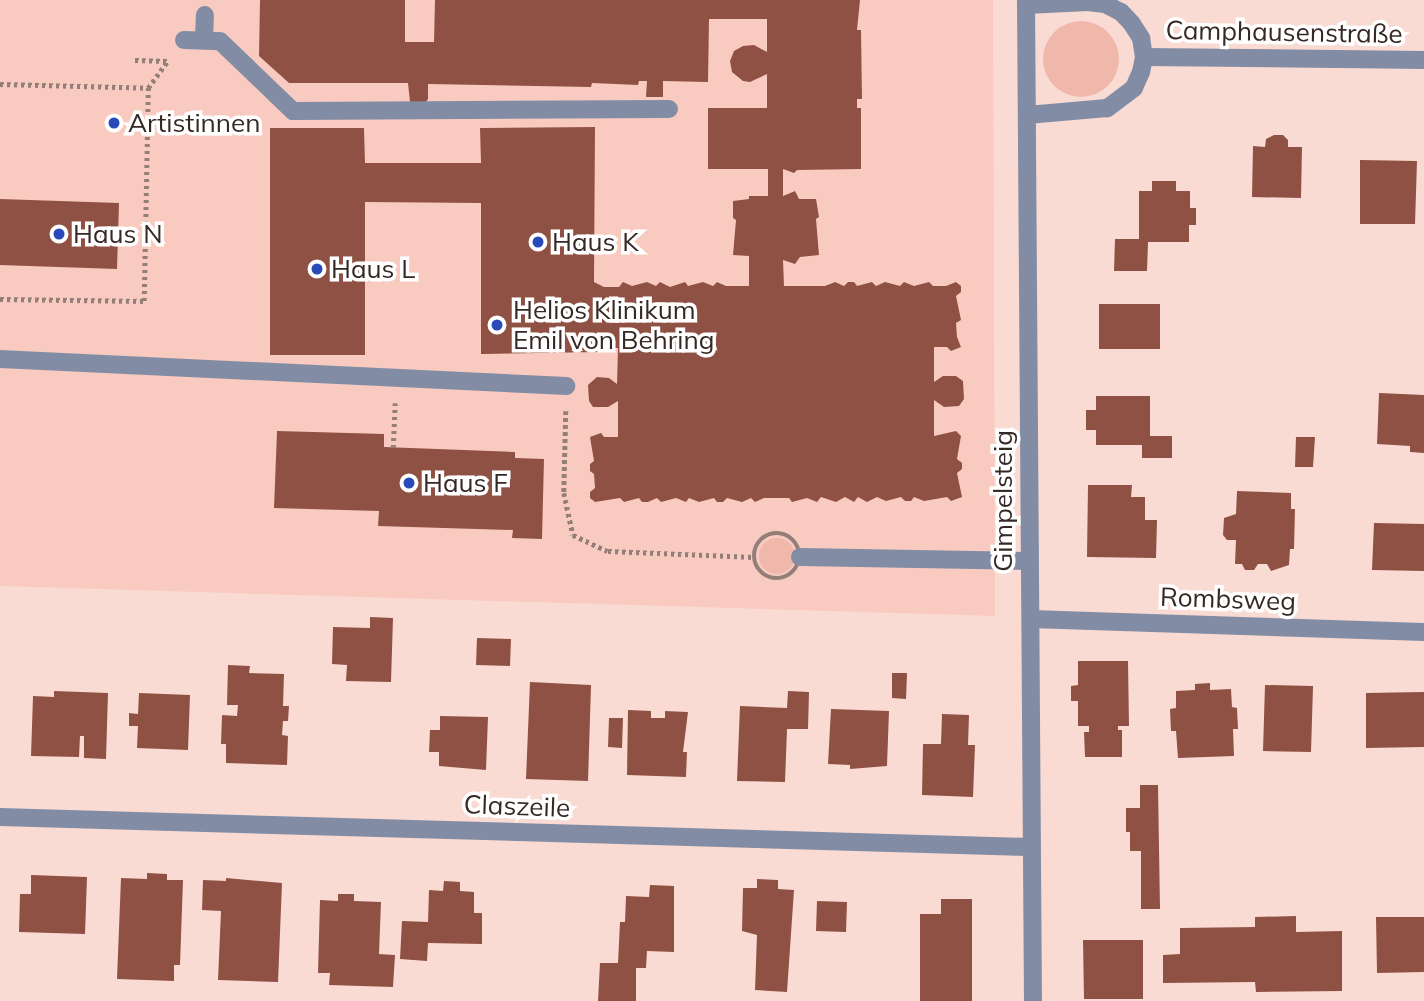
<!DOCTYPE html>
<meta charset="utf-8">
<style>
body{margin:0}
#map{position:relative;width:1424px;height:1001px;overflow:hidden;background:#fadbd3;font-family:Mulish,sans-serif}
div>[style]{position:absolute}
.built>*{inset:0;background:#f9cbc0}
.green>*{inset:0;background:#f0b8aa}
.round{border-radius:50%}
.building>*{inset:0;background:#8f5143}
.path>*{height:4.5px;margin-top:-2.25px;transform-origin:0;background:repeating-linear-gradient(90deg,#947e78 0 3.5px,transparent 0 7px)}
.path>.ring{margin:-2.25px;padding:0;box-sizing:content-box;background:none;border:4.5px solid #947e78;border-radius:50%}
.minor>*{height:18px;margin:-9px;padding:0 9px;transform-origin:9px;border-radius:9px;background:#828da5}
.dots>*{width:19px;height:19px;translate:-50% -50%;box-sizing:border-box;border:4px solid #fff;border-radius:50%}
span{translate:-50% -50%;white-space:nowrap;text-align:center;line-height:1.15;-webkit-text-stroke:7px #fff;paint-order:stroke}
.street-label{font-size:26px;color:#362824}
.poi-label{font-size:26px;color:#362824}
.left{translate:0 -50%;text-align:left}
</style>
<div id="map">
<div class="built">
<div style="clip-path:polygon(0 0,993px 0,995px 616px,0 586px)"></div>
</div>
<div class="green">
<div class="round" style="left:1043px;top:21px;width:76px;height:76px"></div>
<div class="round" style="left:759px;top:538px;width:36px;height:36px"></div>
</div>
<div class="building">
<div style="clip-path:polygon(260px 0,405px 0,405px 42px,434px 42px,435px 0,860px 0,857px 30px,861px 30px,862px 99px,857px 99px,857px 108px,861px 108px,861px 169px,797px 170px,794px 173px,783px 169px,783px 196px,795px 191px,799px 199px,816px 199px,819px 217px,816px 219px,819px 255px,800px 257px,795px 264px,783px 260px,784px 286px,825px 286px,835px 282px,844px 286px,848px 282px,854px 282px,857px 286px,872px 282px,876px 286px,885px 282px,900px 286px,904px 282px,914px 286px,929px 282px,933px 286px,946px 286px,956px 282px,961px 286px,961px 292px,956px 296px,961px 320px,956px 323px,957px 337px,961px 347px,951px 351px,947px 347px,934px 347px,934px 382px,943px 376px,956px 376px,963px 381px,964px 399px,959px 406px,944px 407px,934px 400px,934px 436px,956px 431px,961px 436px,957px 459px,962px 463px,962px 469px,957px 473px,962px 497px,951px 501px,947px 497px,924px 501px,914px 497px,911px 501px,905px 501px,901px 497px,886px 501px,877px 497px,867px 502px,858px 497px,854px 502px,845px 497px,836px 502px,821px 497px,817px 502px,807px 498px,792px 502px,789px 498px,764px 498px,755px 502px,751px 498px,742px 502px,727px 498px,723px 502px,717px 502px,714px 498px,699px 502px,689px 498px,686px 502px,676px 498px,661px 502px,657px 498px,648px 502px,642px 502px,639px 498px,624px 502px,620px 498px,595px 502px,590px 498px,590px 492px,595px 488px,594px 474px,590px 471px,590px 464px,594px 461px,590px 437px,601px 433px,604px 437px,618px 437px,618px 401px,608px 407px,593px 407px,589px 401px,588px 385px,597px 377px,609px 378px,617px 384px,618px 348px,604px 348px,600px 352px,481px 354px,481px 203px,365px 202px,365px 355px,270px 355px,270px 128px,364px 128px,365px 163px,481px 163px,480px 128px,595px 127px,594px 282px,604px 287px,619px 287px,623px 282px,632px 286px,647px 282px,656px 286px,660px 282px,670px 287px,685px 282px,688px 286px,703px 282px,713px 286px,717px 282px,726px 286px,749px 286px,749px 256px,733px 255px,736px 220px,733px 218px,733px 201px,749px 199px,749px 196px,768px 196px,768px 169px,708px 169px,708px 108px,767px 108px,767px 74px,750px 82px,743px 81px,732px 72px,730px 61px,734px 51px,743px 46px,754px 45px,767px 52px,767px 19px,709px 19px,708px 82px,663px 81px,663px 97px,646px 97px,647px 81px,639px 81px,638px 85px,592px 83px,591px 87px,428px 84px,428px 99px,425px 103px,410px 102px,408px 83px,289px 83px,259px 56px)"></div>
<div style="clip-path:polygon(1274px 135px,1283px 135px,1288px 140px,1288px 147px,1302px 147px,1301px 198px,1252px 197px,1253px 146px,1265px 147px,1266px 139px)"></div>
<div style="clip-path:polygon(1360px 160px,1417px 161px,1415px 224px,1360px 224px)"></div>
<div style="clip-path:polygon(1152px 181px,1176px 181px,1176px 191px,1190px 191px,1190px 208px,1196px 208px,1196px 225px,1189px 225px,1189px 242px,1148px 242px,1147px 271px,1114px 271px,1115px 239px,1139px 239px,1139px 191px,1152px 191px)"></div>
<div style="clip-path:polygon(0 199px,119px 203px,117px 269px,0 265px)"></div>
<div style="clip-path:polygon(1099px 304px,1160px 304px,1160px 349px,1099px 349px)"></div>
<div style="clip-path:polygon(1379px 393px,1424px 395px,1424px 453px,1410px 452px,1410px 446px,1377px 444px)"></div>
<div style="clip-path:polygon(1096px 396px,1150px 396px,1150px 436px,1172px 436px,1172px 458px,1142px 458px,1142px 445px,1096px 445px,1096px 430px,1086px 430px,1086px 410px,1096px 410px)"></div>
<div style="clip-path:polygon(277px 431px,384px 434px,384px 447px,515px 452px,515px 458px,544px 459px,542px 539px,512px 538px,513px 530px,378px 526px,379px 511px,274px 508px)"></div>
<div style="clip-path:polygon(1296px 437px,1315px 437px,1313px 467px,1295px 467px)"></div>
<div style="clip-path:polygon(1088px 485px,1132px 485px,1131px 497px,1145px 497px,1145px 520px,1157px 520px,1156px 558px,1087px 557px)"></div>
<div style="clip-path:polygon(1237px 491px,1291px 493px,1291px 509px,1295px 509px,1294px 549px,1290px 549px,1289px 565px,1271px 571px,1267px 564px,1258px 564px,1254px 570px,1245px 570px,1242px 564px,1235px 564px,1236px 540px,1227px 540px,1223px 535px,1224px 518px,1236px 514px)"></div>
<div style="clip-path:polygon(1374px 523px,1424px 524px,1424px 571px,1372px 570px)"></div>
<div style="clip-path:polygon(370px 617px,393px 618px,391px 682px,346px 681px,347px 665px,332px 664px,333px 627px,370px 628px)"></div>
<div style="clip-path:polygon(477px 638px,511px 639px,510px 666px,476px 665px)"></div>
<div style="clip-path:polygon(1078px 661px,1128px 661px,1129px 726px,1118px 726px,1118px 730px,1122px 730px,1122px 757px,1085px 757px,1084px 732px,1089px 732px,1089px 726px,1078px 726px,1078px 701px,1071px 701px,1071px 686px,1078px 685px)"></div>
<div style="clip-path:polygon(228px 665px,250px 666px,249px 673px,284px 674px,283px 706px,289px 706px,288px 721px,283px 721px,282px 735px,288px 736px,287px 765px,226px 763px,226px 744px,221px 744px,222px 715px,237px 716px,238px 705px,227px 705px)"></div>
<div style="clip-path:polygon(892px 673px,907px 673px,906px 699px,892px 698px)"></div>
<div style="clip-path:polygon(530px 682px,591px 685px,588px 781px,526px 779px)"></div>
<div style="clip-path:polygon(1210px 683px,1210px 690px,1231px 689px,1232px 707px,1237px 708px,1238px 729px,1233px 729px,1234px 756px,1178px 758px,1176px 731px,1171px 731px,1170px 709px,1176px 708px,1176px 691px,1195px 690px,1195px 684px)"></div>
<div style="clip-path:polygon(1265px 685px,1313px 686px,1311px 752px,1263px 751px)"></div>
<div style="clip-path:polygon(54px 691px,108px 693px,106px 759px,84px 758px,84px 736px,80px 736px,79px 757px,31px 756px,33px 696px,54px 697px)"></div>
<div style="clip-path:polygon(788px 691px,809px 692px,808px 729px,787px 729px,785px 782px,737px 781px,740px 706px,787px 708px)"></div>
<div style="clip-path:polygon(1424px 692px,1424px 747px,1366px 748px,1366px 693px)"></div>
<div style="clip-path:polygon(139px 693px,190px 695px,188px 750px,137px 748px,138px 726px,129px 726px,129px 713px,138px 714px)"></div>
<div style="clip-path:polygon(831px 709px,889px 711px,887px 766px,850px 769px,850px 765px,828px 764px)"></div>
<div style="clip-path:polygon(628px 710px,651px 711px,651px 718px,665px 718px,665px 711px,688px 712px,683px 752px,687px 752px,686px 777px,627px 775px)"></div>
<div style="clip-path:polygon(942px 714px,969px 715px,968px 745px,975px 745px,973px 797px,922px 795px,923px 744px,941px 744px)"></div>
<div style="clip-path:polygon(440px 716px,488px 717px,486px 770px,439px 766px,439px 752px,429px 752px,430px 730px,440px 730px)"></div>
<div style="clip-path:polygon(609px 718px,623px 718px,622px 748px,608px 747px)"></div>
<div style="clip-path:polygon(1140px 785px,1158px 785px,1160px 909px,1141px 909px,1141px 851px,1130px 851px,1130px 832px,1126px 832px,1126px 808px,1140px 808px)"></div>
<div style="clip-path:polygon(147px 873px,167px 874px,167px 880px,183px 880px,180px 965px,174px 965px,174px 981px,117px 979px,121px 878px,147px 879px)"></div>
<div style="clip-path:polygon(31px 875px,87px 877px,85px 934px,19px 932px,20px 894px,31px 894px)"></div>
<div style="clip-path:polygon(226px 878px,282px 883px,278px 982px,218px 980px,221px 911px,202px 910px,203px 880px,226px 881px)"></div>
<div style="clip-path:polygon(757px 879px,778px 880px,778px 889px,794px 890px,787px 992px,755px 990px,757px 935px,742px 931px,743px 888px,757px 888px)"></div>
<div style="clip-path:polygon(444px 881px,460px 882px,460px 891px,474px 892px,474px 913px,482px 913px,482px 944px,428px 943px,427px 961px,400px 959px,402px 921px,428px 922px,429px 890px,443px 891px)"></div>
<div style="clip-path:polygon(650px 885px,674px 886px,674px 952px,647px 951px,646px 968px,636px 968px,636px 1001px,598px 1001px,600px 963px,618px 963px,620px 922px,625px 922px,626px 896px,649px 897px)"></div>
<div style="clip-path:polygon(338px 894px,354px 894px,354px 901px,381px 902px,379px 954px,395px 955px,393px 987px,329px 985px,330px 973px,318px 973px,320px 900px,338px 901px)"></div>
<div style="clip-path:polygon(941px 899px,972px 899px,972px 1001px,920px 1001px,920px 914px,941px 914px)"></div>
<div style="clip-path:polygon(817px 901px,847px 902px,846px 932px,816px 931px)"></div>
<div style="clip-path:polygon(1296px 916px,1296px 932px,1342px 931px,1342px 991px,1256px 992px,1255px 982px,1163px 983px,1163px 955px,1180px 954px,1180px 928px,1255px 927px,1255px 917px)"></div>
<div style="clip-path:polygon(1376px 917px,1424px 917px,1424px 972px,1377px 973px)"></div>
<div style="clip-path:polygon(1083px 940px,1143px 940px,1143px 999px,1084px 999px)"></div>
</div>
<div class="path">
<div style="left:135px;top:60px;width:32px;rotate:2deg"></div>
<div style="left:0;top:84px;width:148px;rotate:1.5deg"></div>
<div style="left:0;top:299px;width:144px;rotate:0.8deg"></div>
<div style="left:144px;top:301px;width:213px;rotate:-88.9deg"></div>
<div style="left:148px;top:88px;width:34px;rotate:-54deg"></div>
<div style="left:566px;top:411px;width:82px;rotate:91.4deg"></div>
<div style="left:564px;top:493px;width:43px;rotate:77.9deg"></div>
<div style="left:573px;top:535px;width:38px;rotate:25deg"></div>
<div style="left:608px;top:551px;width:146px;rotate:2.4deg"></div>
<div style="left:393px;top:448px;width:45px;rotate:-87.5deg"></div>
<div class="ring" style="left:754px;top:533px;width:41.5px;height:41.5px"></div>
</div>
<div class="minor">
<div style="left:1026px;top:0;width:1001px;rotate:89.6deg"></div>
<div style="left:1026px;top:5px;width:62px;rotate:-2.8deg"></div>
<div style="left:1088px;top:2px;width:17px;rotate:7deg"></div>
<div style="left:1105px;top:4px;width:18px;rotate:27deg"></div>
<div style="left:1121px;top:12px;width:16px;rotate:47deg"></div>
<div style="left:1132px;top:24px;width:17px;rotate:57deg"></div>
<div style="left:1141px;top:38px;width:19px;rotate:81deg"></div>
<div style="left:1144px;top:57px;width:15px;rotate:101deg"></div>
<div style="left:1141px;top:72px;width:17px;rotate:114deg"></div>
<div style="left:1134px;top:88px;width:34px;rotate:143deg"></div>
<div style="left:1107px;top:108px;width:80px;rotate:175deg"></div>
<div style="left:184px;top:40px;width:36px;rotate:2deg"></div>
<div style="left:220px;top:41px;width:101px;rotate:43.8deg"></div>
<div style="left:293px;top:111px;width:376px;rotate:-0.3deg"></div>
<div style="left:204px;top:40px;width:25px;rotate:-88deg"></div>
<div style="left:1144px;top:57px;width:280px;rotate:0.6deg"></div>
<div style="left:0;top:359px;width:567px;rotate:2.73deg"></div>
<div style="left:800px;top:557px;width:229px;rotate:1deg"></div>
<div style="left:1031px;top:619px;width:393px;rotate:1.9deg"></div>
<div style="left:0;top:817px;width:1032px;rotate:1.67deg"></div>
</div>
<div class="dots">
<div style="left:114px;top:123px;background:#2b4aba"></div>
<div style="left:59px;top:234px;background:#2b4aba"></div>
<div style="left:538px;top:242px;background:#2b4aba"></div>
<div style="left:317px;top:269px;background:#2b4aba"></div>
<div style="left:497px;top:325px;background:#2b4aba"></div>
<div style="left:409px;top:483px;background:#2b4aba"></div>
</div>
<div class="street-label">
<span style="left:1284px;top:32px;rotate:1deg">Camphausenstraße</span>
<span style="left:1003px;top:501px;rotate:-90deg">Gimpelsteig</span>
<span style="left:1228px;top:599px;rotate:2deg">Rombsweg</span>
<span style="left:517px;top:806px;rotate:2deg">Claszeile</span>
</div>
<div class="poi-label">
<span class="left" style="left:128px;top:123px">Artistinnen</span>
<span class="left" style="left:73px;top:234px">Haus N</span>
<span class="left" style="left:552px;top:242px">Haus K</span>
<span class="left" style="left:331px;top:269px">Haus L</span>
<span class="left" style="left:513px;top:325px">Helios Klinikum<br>Emil von Behring</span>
<span class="left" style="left:423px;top:483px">Haus F</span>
</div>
</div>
